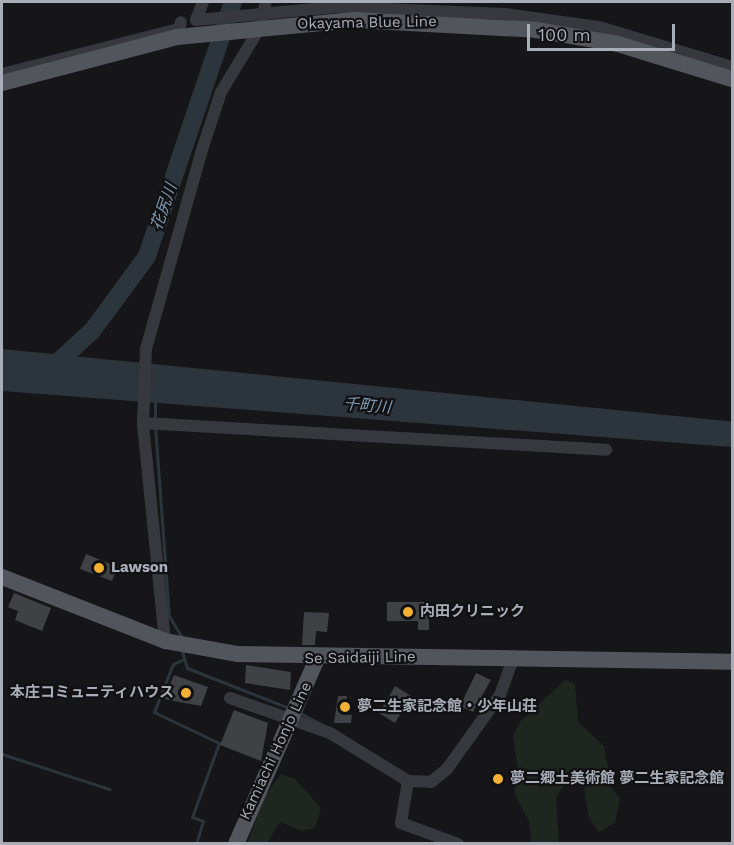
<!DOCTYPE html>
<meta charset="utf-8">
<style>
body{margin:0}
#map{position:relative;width:734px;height:845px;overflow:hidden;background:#161618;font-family:"Work Sans","Noto Sans JP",sans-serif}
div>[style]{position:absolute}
.green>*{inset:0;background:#1e261f}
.water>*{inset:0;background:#2c353c}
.stream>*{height:3px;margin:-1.5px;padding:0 1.5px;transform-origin:1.5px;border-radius:1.5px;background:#2c353c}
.river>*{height:18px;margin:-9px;padding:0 9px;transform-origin:9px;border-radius:9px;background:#2c353c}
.building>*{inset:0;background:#404145}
.minor>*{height:12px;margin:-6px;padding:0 6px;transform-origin:6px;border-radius:6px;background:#37383d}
.major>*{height:16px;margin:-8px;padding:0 8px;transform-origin:8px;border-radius:8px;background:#53555c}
.major-bridge>*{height:16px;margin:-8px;padding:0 8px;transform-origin:8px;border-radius:8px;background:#53555c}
.dots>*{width:16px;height:16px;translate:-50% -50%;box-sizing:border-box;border:3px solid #111113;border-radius:50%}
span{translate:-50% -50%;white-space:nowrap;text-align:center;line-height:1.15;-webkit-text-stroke:4.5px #111113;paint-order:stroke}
.street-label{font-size:15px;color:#a8adb8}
.poi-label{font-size:15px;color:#a8adb8;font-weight:700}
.left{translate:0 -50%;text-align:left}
.right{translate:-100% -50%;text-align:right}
.water-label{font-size:16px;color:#7f9bb3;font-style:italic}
.frame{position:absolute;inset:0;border:3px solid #a8adb8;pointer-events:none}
.scale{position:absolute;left:527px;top:24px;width:148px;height:27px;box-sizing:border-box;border:3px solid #a8adb8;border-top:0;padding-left:8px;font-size:18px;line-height:21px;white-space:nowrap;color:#a8adb8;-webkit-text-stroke:4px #111113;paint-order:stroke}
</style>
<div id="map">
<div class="green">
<div style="clip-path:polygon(565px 680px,575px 684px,578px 722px,604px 746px,612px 789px,620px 798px,615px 823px,599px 832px,589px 818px,584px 787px,566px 782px,556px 798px,559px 843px,531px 843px,529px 821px,514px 793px,518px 769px,513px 736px,520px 722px)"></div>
<div style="clip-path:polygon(281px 774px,295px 779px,321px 808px,315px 828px,302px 831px,280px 822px,267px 843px,247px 844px,265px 796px)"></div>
</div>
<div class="water">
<div style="clip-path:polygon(2px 349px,726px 421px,732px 422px,732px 447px,2px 391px)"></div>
</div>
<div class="stream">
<div style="left:155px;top:402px;width:17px;rotate:90deg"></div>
<div style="left:155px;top:426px;width:191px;rotate:85.8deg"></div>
<div style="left:169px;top:616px;width:26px;rotate:59deg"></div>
<div style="left:182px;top:651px;width:18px;rotate:74deg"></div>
<div style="left:187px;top:668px;width:110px;rotate:21.4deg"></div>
<div style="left:182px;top:660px;width:10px;rotate:156deg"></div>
<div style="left:173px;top:664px;width:52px;rotate:111.6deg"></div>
<div style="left:154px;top:712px;width:72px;rotate:25.5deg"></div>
<div style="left:219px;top:743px;width:79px;rotate:110deg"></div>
<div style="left:192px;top:817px;width:12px;rotate:20deg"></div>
<div style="left:203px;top:821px;width:24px;rotate:107deg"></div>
<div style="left:300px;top:713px;width:24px;rotate:28deg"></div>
<div style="left:2px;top:754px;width:113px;rotate:18.1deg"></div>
</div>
<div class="river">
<div style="left:46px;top:373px;width:62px;rotate:-42.4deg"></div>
<div style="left:92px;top:331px;width:93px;rotate:-53.7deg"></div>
<div style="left:147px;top:256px;width:268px;rotate:-71.3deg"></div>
</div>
<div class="building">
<div style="clip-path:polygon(86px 554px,118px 567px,112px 581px,80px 569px)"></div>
<div style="clip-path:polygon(14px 593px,51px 608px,42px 631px,15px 620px,18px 611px,8px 607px)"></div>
<div style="clip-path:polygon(387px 602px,429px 602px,429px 630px,418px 630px,418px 621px,387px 621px)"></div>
<div style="clip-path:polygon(304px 612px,329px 613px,327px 632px,316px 631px,315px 645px,302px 645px)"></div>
<div style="clip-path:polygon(246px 665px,291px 672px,290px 690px,245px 683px)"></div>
<div style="clip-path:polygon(476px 673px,491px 680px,473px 712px,460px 706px)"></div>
<div style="clip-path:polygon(174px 675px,208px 687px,201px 706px,164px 699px)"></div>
<div style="clip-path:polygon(395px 686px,411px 696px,395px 723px,379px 713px)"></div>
<div style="clip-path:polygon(338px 696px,347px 696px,345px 714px,352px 715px,351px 723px,334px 723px)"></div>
<div style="clip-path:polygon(234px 710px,268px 723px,261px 761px,220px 745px)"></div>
</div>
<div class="minor">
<div style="left:196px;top:20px;width:141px;rotate:-5.3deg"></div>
<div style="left:336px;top:7px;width:170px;rotate:2.4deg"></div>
<div style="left:506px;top:14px;width:94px;rotate:8deg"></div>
<div style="left:599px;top:27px;width:139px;rotate:16.7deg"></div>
<div style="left:196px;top:20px;width:19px;rotate:-69deg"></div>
<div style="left:2px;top:74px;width:183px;rotate:-14.3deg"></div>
<div style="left:179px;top:29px;width:7px;rotate:-74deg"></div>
<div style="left:143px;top:423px;width:74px;rotate:-87.7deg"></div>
<div style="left:146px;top:349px;width:204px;rotate:-74.3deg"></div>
<div style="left:201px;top:153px;width:64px;rotate:-71.8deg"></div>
<div style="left:221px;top:92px;width:71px;rotate:-58.8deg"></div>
<div style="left:258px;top:31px;width:30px;rotate:-75deg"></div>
<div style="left:165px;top:641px;width:219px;rotate:-95.8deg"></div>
<div style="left:143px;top:423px;width:464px;rotate:3.3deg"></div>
<div style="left:230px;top:698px;width:106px;rotate:19.3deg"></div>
<div style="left:330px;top:733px;width:92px;rotate:31.6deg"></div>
<div style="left:408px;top:781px;width:43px;rotate:99.5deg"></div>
<div style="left:401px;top:823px;width:61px;rotate:20.2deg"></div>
<div style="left:408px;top:781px;width:23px;rotate:2deg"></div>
<div style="left:431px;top:782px;width:21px;rotate:-39deg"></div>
<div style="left:447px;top:769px;width:91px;rotate:-54.4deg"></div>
<div style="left:500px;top:695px;width:41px;rotate:-70.3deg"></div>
</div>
<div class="major">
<div style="left:2px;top:577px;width:175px;rotate:21.4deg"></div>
<div style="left:165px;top:641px;width:73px;rotate:10.2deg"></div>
<div style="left:237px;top:654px;width:495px;rotate:0.9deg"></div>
<div style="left:236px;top:844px;width:202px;rotate:-66.4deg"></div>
</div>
<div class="major-bridge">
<div style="left:2px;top:83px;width:181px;rotate:-14.7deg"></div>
<div style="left:177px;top:37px;width:178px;rotate:-5.5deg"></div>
<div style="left:354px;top:20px;width:182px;rotate:3.1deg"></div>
<div style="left:536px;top:30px;width:83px;rotate:9.7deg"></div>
<div style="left:618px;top:44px;width:119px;rotate:17.1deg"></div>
</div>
<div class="dots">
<div style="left:99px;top:568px;background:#f2b134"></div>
<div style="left:408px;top:612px;background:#f2b134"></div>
<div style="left:186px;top:693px;background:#f2b134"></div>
<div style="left:345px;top:707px;background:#f2b134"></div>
<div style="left:498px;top:779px;background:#f2b134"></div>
</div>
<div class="street-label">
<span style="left:367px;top:23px;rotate:-1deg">Okayama Blue Line</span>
<span style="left:360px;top:658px;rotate:-1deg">Se Saidaiji Line</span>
<span style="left:276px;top:751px;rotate:-65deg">Kamiachi Honjo Line</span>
</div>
<div class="poi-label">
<span class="left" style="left:111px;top:568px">Lawson</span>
<span class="left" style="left:420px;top:612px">内田クリニック</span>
<span class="right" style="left:174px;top:693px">本庄コミュニティハウス</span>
<span class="left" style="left:357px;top:707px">夢二生家記念館・少年山荘</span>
<span class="left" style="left:510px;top:779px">夢二郷土美術館 夢二生家記念館</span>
</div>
<div class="water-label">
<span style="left:164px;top:207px;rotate:-71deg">花尻川</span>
<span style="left:367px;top:406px;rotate:5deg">千町川</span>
</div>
<div class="frame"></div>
<div class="scale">100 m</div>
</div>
